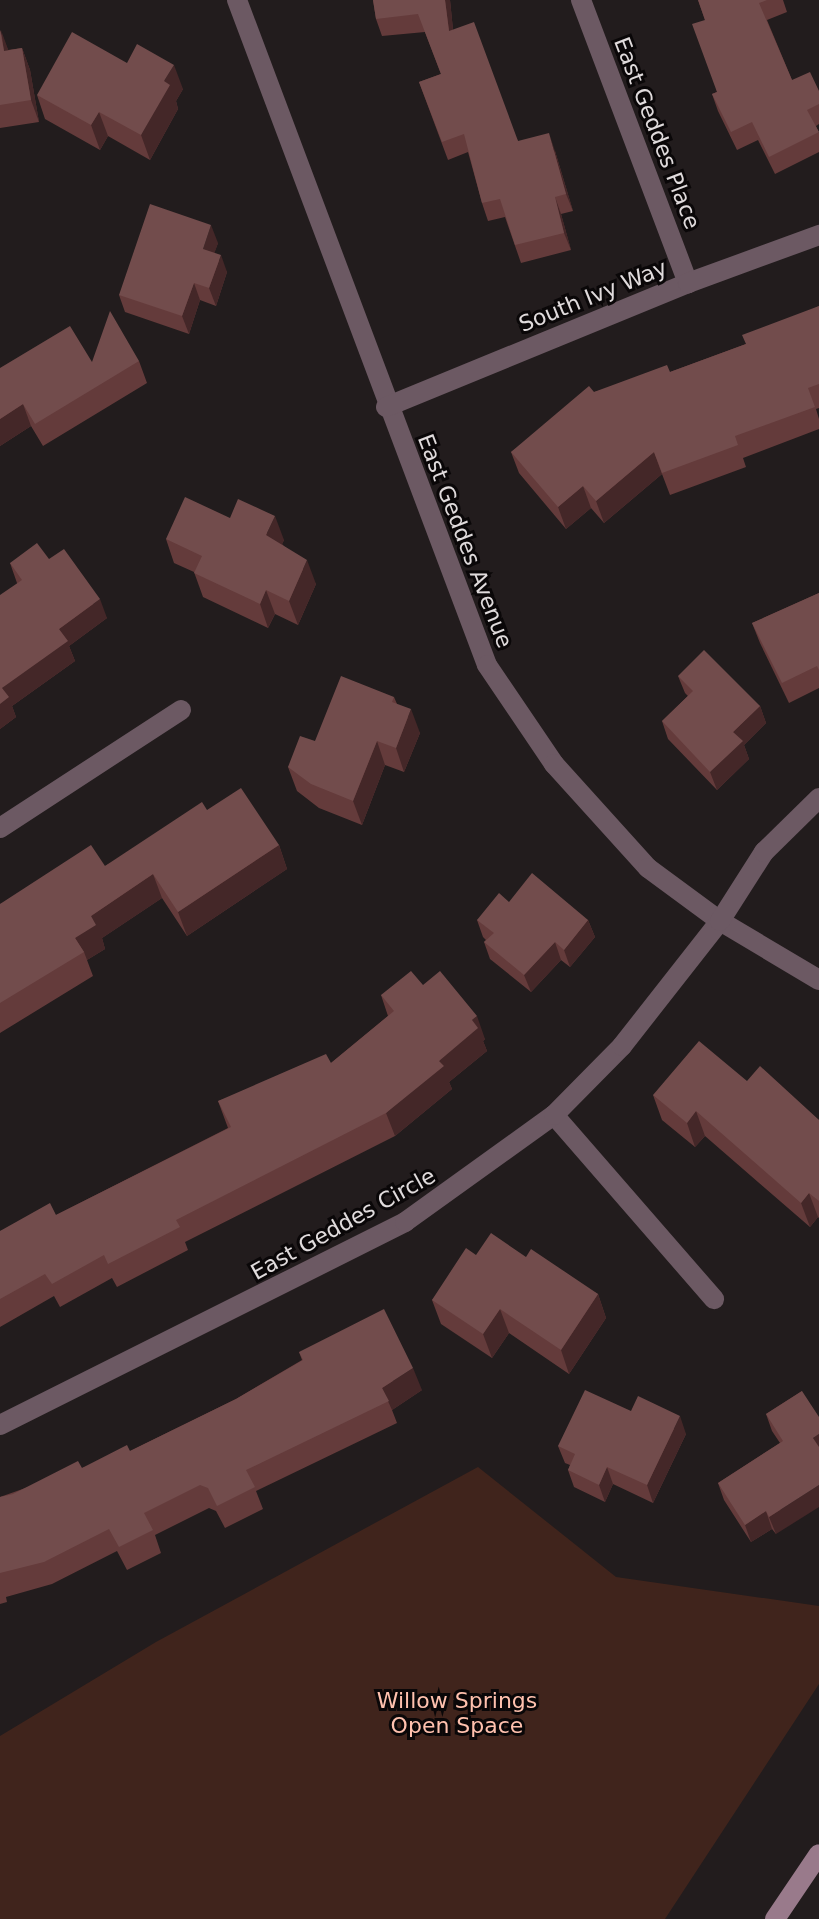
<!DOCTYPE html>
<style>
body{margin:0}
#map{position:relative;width:819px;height:1919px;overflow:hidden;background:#221c1d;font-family:"DejaVu Sans",sans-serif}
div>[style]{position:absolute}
.green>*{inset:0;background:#40241c}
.minor>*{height:20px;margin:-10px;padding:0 10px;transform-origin:10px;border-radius:10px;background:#6c5963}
.secondary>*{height:20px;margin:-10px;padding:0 10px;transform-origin:10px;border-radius:10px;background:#997a8b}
.wall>*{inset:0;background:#643b3b}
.shaded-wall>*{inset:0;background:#442728}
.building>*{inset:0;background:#724c4c}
span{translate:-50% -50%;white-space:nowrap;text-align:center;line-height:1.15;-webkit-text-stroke:6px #0a0708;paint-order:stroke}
.street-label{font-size:22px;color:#e0dbdc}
.park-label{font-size:22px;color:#ffc1ae}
</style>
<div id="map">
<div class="green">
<div style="clip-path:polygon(478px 1467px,616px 1577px,819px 1606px,819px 1684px,665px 1919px,0 1919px,0 1736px,156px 1642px)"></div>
</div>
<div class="minor">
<div style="left:237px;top:0;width:710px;rotate:69.4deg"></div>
<div style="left:487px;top:665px;width:120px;rotate:55.9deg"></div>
<div style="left:554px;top:764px;width:140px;rotate:47.9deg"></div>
<div style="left:648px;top:868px;width:89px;rotate:36.4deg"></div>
<div style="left:720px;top:921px;width:115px;rotate:30.8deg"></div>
<div style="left:581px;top:0;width:303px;rotate:69.3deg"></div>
<div style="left:386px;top:407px;width:326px;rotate:-22.3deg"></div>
<div style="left:688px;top:283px;width:140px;rotate:-20.1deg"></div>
<div style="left:0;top:828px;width:216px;rotate:-33.1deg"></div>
<div style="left:554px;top:1115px;width:244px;rotate:49deg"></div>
<div style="left:0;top:1425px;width:453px;rotate:-26.6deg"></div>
<div style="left:405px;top:1222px;width:183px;rotate:-35.7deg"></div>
<div style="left:554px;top:1115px;width:97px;rotate:-45.4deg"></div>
<div style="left:622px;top:1046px;width:159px;rotate:-51.9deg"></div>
<div style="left:720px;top:921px;width:82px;rotate:-57.5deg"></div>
<div style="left:764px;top:852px;width:77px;rotate:-44.5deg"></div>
</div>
<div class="secondary">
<div style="left:775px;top:1919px;width:78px;rotate:-55.9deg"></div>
</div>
<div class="wall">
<div style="clip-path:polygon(373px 0,450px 0,453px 30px,518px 141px,555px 151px,573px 211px,561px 214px,571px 250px,521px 263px,505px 217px,488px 221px,482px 203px,468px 152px,448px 160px,419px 82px,441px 74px,425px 32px,382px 36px,376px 19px)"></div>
<div style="clip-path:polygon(698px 0,783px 0,787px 12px,767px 20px,792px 80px,819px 91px,819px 124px,816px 126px,819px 133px,819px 152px,775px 174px,758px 140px,737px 150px,718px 111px,712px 94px,717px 92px,705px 20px)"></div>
<div style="clip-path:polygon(0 30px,8px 50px,22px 48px,30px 70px,39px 122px,0 128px)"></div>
<div style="clip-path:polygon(127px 63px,183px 89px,176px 101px,178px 109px,150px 160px,108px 136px,100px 150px,45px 119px,37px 95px)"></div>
<div style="clip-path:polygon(218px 243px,214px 253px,227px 272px,216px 306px,200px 300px,189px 334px,125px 312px,119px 295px)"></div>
<div style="clip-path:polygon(819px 306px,819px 408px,816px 409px,819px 419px,819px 429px,743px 458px,746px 467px,670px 495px,662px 474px,604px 523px,591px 508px,566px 529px,519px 473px,511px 452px,594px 392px,670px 372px,746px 344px)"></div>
<div style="clip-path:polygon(139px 361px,147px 383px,43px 446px,31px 426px,0 446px,0 368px,92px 362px)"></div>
<div style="clip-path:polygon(230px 518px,284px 540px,282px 544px,316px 584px,298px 625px,275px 614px,268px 628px,203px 597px,194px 572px,174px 563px,166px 539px)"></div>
<div style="clip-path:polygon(49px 559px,107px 618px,69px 646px,75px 661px,12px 706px,16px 717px,0 729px,17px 583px,10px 563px)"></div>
<div style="clip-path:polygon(819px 593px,819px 688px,789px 703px,760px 643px,752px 623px)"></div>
<div style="clip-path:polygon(678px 676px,760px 706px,766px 723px,744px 745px,749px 759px,717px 790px,668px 739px,662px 721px,688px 696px,685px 693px)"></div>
<div style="clip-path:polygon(394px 697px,397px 704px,420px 733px,404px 772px,385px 765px,362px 825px,319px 808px,297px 791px,288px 767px,315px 741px)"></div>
<div style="clip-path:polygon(207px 810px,279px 845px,287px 869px,187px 936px,162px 898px,102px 938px,105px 949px,87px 960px,93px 976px,0 1033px,0 904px,105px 866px)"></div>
<div style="clip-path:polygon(509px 902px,588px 920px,595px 937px,570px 967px,561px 960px,531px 992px,490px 959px,484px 942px,486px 940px,483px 937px,477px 920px)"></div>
<div style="clip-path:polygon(423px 985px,485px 1039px,483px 1041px,487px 1051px,449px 1082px,452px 1089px,395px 1136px,185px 1242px,188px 1250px,117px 1287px,112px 1278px,60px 1307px,54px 1296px,0 1327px,0 1231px,56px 1215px,228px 1128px,218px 1101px,331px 1063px,388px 1016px,381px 995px)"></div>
<div style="clip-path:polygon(747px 1081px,819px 1120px,819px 1218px,818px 1217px,810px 1227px,705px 1136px,695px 1147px,662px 1120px,653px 1095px)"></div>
<div style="clip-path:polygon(476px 1255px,526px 1257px,598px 1294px,606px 1318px,569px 1374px,509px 1333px,492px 1358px,441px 1324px,432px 1300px)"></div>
<div style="clip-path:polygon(299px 1352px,422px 1390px,392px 1410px,397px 1423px,256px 1491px,263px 1509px,225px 1528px,216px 1511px,209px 1508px,155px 1535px,161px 1553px,127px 1570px,117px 1551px,52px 1584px,6px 1597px,7px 1602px,0 1604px,0 1497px,130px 1451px,236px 1399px,302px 1360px)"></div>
<div style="clip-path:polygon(802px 1391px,776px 1534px,772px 1529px,751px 1542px,724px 1500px,718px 1483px,780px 1443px,772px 1431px,766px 1414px)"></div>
<div style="clip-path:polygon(631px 1411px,686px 1434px,653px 1503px,613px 1484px,605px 1502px,574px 1487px,568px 1470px,570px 1465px,565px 1463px,558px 1446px)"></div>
</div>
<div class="shaded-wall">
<div style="clip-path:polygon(445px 0,450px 0,455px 49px,449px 31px)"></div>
<div style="clip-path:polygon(1px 30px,9px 52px,4px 51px)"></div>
<div style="clip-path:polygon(22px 48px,30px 70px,39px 122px,31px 100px)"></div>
<div style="clip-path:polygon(174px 65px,183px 89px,176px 101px,178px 109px,150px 160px,141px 135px,164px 81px)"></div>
<div style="clip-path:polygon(99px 112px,108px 136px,100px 150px,91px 125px)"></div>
<div style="clip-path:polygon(549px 133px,555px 151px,573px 211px,566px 194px)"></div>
<div style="clip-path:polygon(555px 197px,561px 214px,571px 250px,564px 233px)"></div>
<div style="clip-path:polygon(211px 225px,218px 243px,210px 266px,203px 249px)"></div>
<div style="clip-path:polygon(221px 255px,227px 272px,216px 306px,209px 288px)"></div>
<div style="clip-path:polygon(194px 283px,200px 300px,189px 334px,182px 316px)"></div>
<div style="clip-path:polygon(23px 404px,31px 426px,0 446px,0 419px)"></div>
<div style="clip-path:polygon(654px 452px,662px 474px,604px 523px,596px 501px)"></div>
<div style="clip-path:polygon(583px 486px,591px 508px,566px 529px,558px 507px)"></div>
<div style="clip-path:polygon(275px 516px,284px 540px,275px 559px,266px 535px)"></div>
<div style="clip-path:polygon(307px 560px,316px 584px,298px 625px,289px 601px)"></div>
<div style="clip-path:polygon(266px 590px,275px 614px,268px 628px,260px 604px)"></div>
<div style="clip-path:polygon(100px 599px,107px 618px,69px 646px,75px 661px,12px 706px,16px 717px,0 729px,0 704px,2px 688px,59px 629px)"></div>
<div style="clip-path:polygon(760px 706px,766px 723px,744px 745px,749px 759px,717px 790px,710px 772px,733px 732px)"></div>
<div style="clip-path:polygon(411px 709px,420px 733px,404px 772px,396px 748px)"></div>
<div style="clip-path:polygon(377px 741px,385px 765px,362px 825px,353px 801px)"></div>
<div style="clip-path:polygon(279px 845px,287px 869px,187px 936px,178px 912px)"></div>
<div style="clip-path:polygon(153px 874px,162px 898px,102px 938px,105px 949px,87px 960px,84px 952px,75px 938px,91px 916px)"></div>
<div style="clip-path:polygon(588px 920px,595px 937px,570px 967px,564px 950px)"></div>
<div style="clip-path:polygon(555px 942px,561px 960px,531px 992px,524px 975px)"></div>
<div style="clip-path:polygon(477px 1016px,485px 1039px,483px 1041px,487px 1051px,449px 1082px,452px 1089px,395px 1136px,386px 1113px,439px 1061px,472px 1020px)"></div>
<div style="clip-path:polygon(696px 1111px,705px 1136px,695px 1147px,687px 1123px)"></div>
<div style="clip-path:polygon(809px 1193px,818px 1217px,810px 1227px,801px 1203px)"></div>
<div style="clip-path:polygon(598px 1294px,606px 1318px,569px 1374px,561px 1350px)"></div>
<div style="clip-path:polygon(500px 1309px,509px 1333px,492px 1358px,483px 1334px)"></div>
<div style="clip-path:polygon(413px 1368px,422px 1390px,392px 1410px,382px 1388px)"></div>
<div style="clip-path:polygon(680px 1416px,686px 1434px,653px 1503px,647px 1485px)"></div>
<div style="clip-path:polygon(819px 1434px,819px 1454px,813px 1438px)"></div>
<div style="clip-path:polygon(607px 1467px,613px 1484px,605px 1502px,599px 1485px)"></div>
<div style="clip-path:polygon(819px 1485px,819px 1507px,776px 1534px,769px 1517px)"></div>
<div style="clip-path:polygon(766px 1511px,772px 1529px,751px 1542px,745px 1525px)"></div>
</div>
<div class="building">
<div style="clip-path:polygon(373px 0,445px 0,449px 31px,474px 22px,518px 141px,549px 133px,566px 194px,555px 197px,564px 233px,515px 245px,500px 199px,482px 203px,464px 134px,442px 142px,419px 82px,441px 74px,418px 14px,376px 19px)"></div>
<div style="clip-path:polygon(698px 0,767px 0,759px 3px,792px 80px,810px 72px,819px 91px,819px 104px,807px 110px,819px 132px,769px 157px,752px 122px,731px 132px,712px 94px,717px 92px,692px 24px,705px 20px)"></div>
<div style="clip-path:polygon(0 30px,4px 51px,22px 48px,31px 100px,0 105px)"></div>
<div style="clip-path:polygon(72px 32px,127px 63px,137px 44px,174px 65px,164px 81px,170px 85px,141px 135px,99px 112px,91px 125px,37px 95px)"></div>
<div style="clip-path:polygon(150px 204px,211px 225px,203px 249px,221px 255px,209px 288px,194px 283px,182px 316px,119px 295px)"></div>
<div style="clip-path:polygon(819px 306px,819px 384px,808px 388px,815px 407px,735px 436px,738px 445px,662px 473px,654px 452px,596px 501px,583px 486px,558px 507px,511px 452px,589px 386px,594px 392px,667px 365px,670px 372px,746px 344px,742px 335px)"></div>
<div style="clip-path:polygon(110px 311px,139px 361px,35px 424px,23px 404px,0 419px,0 368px,70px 326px,92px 362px)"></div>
<div style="clip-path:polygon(185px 497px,230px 518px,238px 499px,275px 516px,266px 535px,307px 560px,289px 601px,266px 590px,260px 604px,194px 573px,202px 556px,166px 539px)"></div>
<div style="clip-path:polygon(37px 543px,49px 559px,64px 549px,100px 599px,59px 629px,68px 641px,2px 688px,9px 697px,0 704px,0 595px,22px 580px,10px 563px)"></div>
<div style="clip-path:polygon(819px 593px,819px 670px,817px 666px,782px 683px,752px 623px)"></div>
<div style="clip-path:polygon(704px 650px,760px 706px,733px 732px,743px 741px,710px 772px,662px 721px,693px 691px,678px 676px)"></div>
<div style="clip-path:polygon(341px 676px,394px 697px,392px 702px,411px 709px,396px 748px,377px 741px,353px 801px,311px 784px,288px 767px,300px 736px,315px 741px)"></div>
<div style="clip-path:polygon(241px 788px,279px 845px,178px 912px,153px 874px,91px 916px,96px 925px,75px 938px,84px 952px,0 1003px,0 904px,91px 845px,105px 866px,202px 802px,207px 810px)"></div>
<div style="clip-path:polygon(532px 873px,588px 920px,564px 950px,555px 942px,524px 975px,484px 942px,494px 933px,477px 920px,499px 893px,509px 902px)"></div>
<div style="clip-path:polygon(411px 971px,423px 985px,440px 971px,477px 1016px,472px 1020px,478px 1028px,439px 1061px,444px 1066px,386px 1113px,176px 1220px,180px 1227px,108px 1264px,104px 1255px,52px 1284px,45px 1274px,0 1299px,0 1231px,50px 1203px,56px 1215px,231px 1127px,218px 1101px,326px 1054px,331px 1063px,394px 1011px,381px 995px)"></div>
<div style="clip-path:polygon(699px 1041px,747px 1081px,760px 1066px,819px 1120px,819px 1201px,809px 1193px,801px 1203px,696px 1111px,687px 1123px,653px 1095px)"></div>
<div style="clip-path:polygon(491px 1233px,526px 1257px,531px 1249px,598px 1294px,561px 1350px,500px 1309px,483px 1334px,432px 1300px,466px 1248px,476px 1255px)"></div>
<div style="clip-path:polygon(384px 1309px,413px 1368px,382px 1388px,389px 1401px,246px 1470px,255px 1487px,217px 1506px,208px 1488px,200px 1485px,144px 1513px,153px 1530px,119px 1547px,109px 1529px,44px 1562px,0 1573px,0 1497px,13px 1494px,78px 1461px,82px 1468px,127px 1445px,130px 1451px,236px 1399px,303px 1360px,299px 1352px)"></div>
<div style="clip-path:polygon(585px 1390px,631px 1411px,638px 1396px,680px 1416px,647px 1485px,607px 1467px,599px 1485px,568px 1470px,575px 1454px,558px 1446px)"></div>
<div style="clip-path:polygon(802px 1391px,819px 1417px,819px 1434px,813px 1438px,819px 1447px,819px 1485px,769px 1517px,766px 1511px,745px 1525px,718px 1483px,783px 1441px,766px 1414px)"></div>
</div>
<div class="street-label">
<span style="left:657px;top:133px;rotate:69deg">East Geddes Place</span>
<span style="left:593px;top:296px;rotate:-22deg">South Ivy Way</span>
<span style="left:465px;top:541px;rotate:69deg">East Geddes Avenue</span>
<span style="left:343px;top:1224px;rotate:-29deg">East Geddes Circle</span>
</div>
<div class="park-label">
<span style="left:457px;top:1713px">Willow Springs<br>Open Space</span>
</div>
</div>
